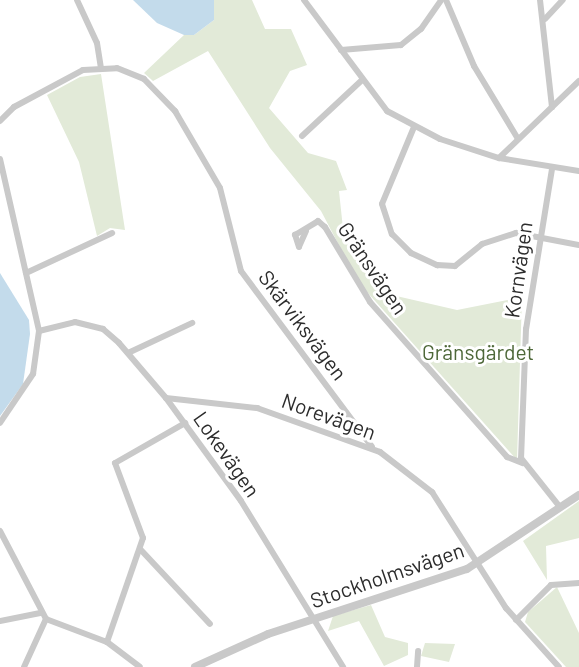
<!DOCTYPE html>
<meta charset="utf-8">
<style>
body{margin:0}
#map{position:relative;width:579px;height:667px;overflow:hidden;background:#fff;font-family:Barlow,sans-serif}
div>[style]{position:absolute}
.green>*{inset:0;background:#e2ead8}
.water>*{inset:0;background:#c3dbeb}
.minor>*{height:6px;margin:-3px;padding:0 3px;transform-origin:3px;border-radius:3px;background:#c9c9c9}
.tertiary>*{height:8px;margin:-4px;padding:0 4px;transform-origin:4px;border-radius:4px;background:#c9c9c9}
span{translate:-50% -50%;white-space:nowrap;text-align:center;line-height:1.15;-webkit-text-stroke:6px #fff;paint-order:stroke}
.street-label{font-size:21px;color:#2c2c2c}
.park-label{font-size:21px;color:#4e6839}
</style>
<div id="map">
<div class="green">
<div style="clip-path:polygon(214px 0,252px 0,265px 29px,291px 29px,307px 65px,290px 71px,269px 108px,308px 153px,336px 161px,347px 190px,339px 191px,344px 238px,392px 295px,457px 310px,522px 297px,517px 460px,359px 283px,321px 211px,270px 148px,208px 51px,153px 81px,144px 73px,184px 35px,194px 35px,214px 20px)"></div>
<div style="clip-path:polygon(101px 74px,125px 230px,110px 228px,97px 236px,79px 162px,47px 95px,80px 77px)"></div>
<div style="clip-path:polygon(579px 501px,579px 538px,546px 546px,547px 580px,523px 541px)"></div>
<div style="clip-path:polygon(557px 587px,579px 633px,579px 667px,566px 667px,525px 622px,528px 612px)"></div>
<div style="clip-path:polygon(371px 605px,385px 637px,408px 643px,408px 655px,384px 666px,359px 621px,328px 631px,333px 616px)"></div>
<div style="clip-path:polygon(425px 643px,455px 644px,449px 662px,421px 656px)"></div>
</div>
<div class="water">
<div style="clip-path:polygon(133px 0,214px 0,214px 20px,194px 35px,184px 35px,157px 23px)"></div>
<div style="clip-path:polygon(0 273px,29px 320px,30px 334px,23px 384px,0 416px)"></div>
</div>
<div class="minor">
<div style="left:77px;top:0;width:47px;rotate:65.1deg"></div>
<div style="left:97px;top:43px;width:25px;rotate:81deg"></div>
<div style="left:304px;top:0;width:139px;rotate:53.2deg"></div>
<div style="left:387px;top:111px;width:60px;rotate:27.8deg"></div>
<div style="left:440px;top:139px;width:62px;rotate:17.9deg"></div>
<div style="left:499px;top:158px;width:81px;rotate:9.2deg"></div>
<div style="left:446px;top:0;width:72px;rotate:67deg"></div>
<div style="left:474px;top:66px;width:85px;rotate:58.9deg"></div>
<div style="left:540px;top:0;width:108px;rotate:83.6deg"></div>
<div style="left:545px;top:19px;width:26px;rotate:-47deg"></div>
<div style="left:341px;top:50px;width:60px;rotate:-4.8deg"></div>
<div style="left:401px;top:45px;width:26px;rotate:-39deg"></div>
<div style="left:421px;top:29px;width:35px;rotate:-55deg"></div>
<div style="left:0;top:121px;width:20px;rotate:-45deg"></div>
<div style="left:14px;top:107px;width:78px;rotate:-28.2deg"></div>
<div style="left:83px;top:70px;width:34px;rotate:-3deg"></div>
<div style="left:117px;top:68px;width:29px;rotate:22deg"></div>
<div style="left:144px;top:79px;width:45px;rotate:45.9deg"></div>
<div style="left:175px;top:111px;width:89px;rotate:59.7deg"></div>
<div style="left:220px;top:188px;width:86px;rotate:75.8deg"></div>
<div style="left:241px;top:271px;width:219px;rotate:53.3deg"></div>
<div style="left:414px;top:127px;width:83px;rotate:112.6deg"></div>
<div style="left:382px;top:204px;width:32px;rotate:72deg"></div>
<div style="left:392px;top:234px;width:27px;rotate:45deg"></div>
<div style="left:411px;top:253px;width:29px;rotate:25deg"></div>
<div style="left:437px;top:265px;width:18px;rotate:3deg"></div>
<div style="left:455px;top:266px;width:35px;rotate:-39deg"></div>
<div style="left:482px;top:244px;width:36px;rotate:-18deg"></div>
<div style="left:516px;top:233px;width:64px;rotate:10.8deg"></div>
<div style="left:302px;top:136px;width:81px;rotate:-43deg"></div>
<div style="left:499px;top:158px;width:111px;rotate:-43.9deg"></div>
<div style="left:0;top:159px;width:176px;rotate:77.2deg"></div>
<div style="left:39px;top:331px;width:43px;rotate:97.9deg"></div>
<div style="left:33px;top:374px;width:59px;rotate:124deg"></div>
<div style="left:552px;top:169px;width:162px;rotate:99.2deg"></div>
<div style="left:526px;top:329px;width:129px;rotate:92.2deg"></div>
<div style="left:521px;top:458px;width:63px;rotate:51.5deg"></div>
<div style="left:306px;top:231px;width:17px;rotate:114deg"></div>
<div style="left:299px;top:247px;width:13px;rotate:-108deg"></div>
<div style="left:295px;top:235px;width:27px;rotate:-31deg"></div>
<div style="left:318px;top:221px;width:9px;rotate:41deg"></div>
<div style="left:325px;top:227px;width:87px;rotate:59deg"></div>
<div style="left:370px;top:302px;width:207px;rotate:48.5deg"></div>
<div style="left:507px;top:457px;width:17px;rotate:21deg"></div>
<div style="left:26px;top:273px;width:95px;rotate:-24.9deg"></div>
<div style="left:39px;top:331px;width:37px;rotate:-14deg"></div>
<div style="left:75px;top:322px;width:29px;rotate:14deg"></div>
<div style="left:103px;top:329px;width:21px;rotate:41deg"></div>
<div style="left:119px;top:343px;width:72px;rotate:49.5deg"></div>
<div style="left:166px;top:398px;width:127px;rotate:53.9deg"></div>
<div style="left:241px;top:501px;width:195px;rotate:58.4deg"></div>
<div style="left:128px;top:353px;width:71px;rotate:-25.1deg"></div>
<div style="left:166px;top:398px;width:92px;rotate:6.3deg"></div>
<div style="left:257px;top:408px;width:131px;rotate:19.7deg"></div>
<div style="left:380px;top:452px;width:66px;rotate:37.6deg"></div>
<div style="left:432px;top:492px;width:138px;rotate:57.5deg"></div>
<div style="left:506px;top:608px;width:79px;rotate:48.1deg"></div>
<div style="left:0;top:531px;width:99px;rotate:62.4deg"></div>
<div style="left:46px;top:619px;width:65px;rotate:20.7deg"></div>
<div style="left:107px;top:642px;width:41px;rotate:37.1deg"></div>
<div style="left:141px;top:550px;width:101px;rotate:47deg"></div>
<div style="left:516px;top:620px;width:49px;rotate:-45deg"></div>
<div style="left:551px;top:585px;width:28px;rotate:-4deg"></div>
<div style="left:0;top:621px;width:41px;rotate:-11.3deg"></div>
<div style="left:107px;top:642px;width:110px;rotate:-70.9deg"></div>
<div style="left:143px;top:538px;width:80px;rotate:-110.5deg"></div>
<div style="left:115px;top:463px;width:81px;rotate:-29.7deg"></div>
<div style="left:24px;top:667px;width:53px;rotate:-65.4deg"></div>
<div style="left:417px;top:667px;width:16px;rotate:-86deg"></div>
</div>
<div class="tertiary">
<div style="left:195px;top:667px;width:80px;rotate:-24.3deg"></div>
<div style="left:268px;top:634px;width:209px;rotate:-18.1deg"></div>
<div style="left:467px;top:569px;width:134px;rotate:-33.5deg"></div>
</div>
<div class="street-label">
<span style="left:373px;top:268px;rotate:56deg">Gränsvägen</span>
<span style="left:518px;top:270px;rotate:-82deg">Kornvägen</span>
<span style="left:303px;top:325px;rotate:53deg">Skärviksvägen</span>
<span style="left:329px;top:416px;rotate:20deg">Norevägen</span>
<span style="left:227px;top:454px;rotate:55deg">Lokevägen</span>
<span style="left:387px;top:575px;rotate:-19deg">Stockholmsvägen</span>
</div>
<div class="park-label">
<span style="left:478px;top:352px">Gränsgärdet</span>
</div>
</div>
